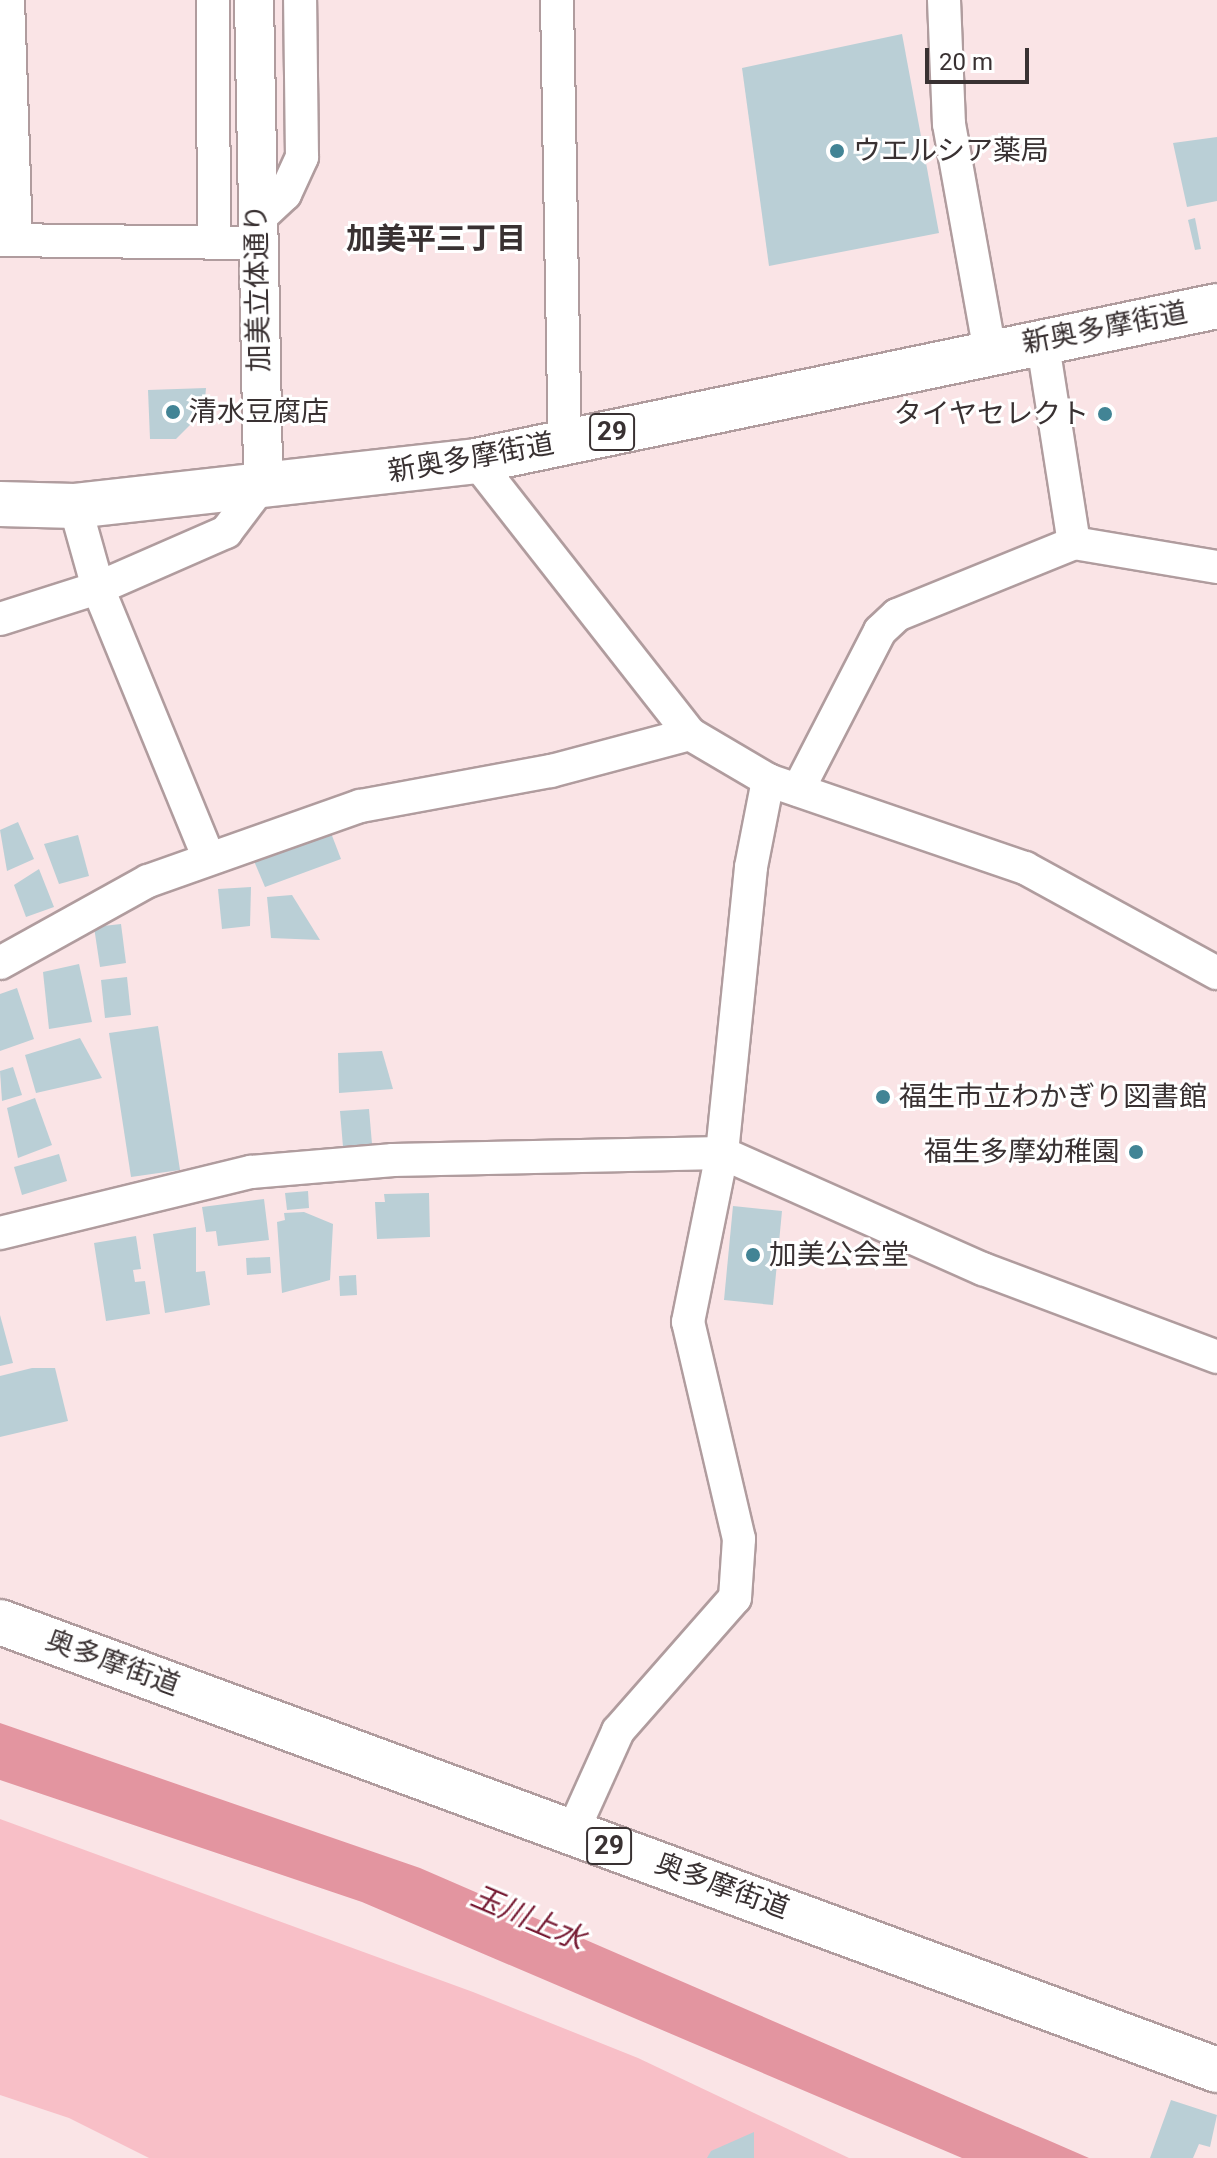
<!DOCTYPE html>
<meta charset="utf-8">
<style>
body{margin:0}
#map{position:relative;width:1217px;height:2158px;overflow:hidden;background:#fae4e6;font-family:Roboto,"Noto Sans JP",sans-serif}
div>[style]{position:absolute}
.green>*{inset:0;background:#f8bfc7}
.water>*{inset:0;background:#e395a0}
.building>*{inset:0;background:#bacfd6}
.roads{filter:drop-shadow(2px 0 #b09c9e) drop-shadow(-2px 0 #b09c9e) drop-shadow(0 2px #b09c9e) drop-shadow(0 -2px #b09c9e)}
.minor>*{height:32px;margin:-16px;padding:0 16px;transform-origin:16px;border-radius:16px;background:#fff}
.tertiary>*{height:38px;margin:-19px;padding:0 19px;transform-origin:19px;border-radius:19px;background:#fff}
.primary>*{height:44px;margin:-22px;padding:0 22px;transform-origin:22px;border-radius:22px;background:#fff}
.dots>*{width:22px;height:22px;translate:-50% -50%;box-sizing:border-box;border:4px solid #fff;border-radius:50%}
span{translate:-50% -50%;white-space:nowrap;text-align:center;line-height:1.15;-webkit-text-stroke:6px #fff;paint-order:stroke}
.shield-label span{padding:2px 6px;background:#fff;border:2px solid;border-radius:6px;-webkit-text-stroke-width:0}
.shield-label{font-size:26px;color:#393132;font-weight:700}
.poi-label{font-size:28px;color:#393132}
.left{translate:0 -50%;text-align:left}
.right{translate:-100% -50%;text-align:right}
.street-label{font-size:28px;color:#393132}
.neighbourhood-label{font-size:30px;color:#393132;font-weight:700}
.water-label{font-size:30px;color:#771c34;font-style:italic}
.scale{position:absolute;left:925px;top:48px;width:104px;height:36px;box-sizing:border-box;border:4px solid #393132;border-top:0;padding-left:10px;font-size:24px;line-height:28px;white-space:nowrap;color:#393132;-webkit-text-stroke:6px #fff;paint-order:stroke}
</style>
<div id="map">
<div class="green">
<div style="clip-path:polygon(0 1819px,473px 1992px,638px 2058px,849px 2158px,149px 2158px,69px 2118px,0 2095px)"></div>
</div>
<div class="water">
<div style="clip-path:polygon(0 1723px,420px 1868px,1089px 2158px,962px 2158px,362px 1902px,0 1780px)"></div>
</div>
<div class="building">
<div style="clip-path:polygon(902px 34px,939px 233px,769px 266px,742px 68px)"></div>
<div style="clip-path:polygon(1217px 137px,1217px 201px,1187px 207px,1173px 143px)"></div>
<div style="clip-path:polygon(1195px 218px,1201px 249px,1195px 250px,1188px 220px)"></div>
<div style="clip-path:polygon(206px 388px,204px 411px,176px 439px,150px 439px,148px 390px)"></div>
<div style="clip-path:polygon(18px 822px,34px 859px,7px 871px,0 830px)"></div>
<div style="clip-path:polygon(331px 833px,341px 859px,265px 887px,254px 861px)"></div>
<div style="clip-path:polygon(78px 835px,89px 876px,59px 884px,44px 844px)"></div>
<div style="clip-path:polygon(39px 869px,54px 907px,26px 917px,14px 885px)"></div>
<div style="clip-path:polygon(251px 887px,250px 926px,222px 929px,218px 889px)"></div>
<div style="clip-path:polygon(292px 895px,320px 940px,271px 938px,267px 897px)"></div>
<div style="clip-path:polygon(121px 924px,126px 963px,100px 967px,94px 927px)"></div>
<div style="clip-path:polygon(79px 964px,92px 1022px,49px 1029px,43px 972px)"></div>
<div style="clip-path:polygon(127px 977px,131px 1015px,105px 1018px,101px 980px)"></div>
<div style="clip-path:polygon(17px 988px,34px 1039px,0 1051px,0 994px)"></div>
<div style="clip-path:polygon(158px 1026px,180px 1170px,131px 1177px,109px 1033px)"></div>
<div style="clip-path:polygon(80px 1038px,102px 1078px,36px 1093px,25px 1055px)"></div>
<div style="clip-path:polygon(382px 1051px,393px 1089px,339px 1093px,338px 1053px)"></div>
<div style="clip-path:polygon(13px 1067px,22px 1095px,2px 1101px,0 1071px)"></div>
<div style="clip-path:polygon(35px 1098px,52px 1145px,18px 1158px,7px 1108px)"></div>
<div style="clip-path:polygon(369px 1109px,372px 1144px,343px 1147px,340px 1111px)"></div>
<div style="clip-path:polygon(59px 1154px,67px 1181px,22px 1195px,14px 1167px)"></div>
<div style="clip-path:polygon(308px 1191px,309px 1208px,287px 1210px,285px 1193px)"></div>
<div style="clip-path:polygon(429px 1193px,430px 1237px,377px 1239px,375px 1202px,385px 1202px,384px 1194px)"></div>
<div style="clip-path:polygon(264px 1199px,269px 1240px,218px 1246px,216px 1231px,206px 1232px,202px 1207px)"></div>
<div style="clip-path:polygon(733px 1206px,782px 1211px,773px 1305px,724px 1300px)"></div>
<div style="clip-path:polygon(304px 1212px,333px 1224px,330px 1280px,282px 1293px,277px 1222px,285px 1220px,284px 1213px)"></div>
<div style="clip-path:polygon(196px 1227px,196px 1272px,205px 1271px,210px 1305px,165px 1313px,153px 1234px)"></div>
<div style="clip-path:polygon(136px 1236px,141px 1269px,133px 1270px,135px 1282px,145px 1281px,150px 1314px,106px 1321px,94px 1243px)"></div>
<div style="clip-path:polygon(270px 1257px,271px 1273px,247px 1275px,246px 1258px)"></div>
<div style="clip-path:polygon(356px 1275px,357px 1295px,340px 1296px,339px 1276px)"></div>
<div style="clip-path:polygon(0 1315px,13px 1363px,0 1366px)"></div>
<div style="clip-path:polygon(32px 1368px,55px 1368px,68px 1421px,0 1437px,0 1376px)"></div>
<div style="clip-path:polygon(1171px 2100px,1217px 2115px,1210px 2147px,1199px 2144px,1193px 2158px,1150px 2158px)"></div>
<div style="clip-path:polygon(754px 2132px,754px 2158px,707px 2158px,711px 2151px)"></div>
</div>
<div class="roads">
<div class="minor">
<div style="left:8px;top:0;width:240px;rotate:88.1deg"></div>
<div style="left:213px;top:0;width:243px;rotate:89.8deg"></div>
<div style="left:557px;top:0;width:442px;rotate:89deg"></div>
<div style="left:944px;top:0;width:124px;rotate:87.7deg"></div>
<div style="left:949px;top:124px;width:232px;rotate:79.8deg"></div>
<div style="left:255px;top:222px;width:41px;rotate:-43deg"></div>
<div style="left:285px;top:194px;width:41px;rotate:-65.3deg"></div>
<div style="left:302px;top:157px;width:157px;rotate:-90.7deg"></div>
<div style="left:0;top:240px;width:255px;rotate:0.7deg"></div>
<div style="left:1042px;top:339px;width:206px;rotate:81.1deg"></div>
<div style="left:476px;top:461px;width:347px;rotate:51.9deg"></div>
<div style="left:690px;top:734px;width:91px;rotate:30.5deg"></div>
<div style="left:768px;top:780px;width:272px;rotate:18.9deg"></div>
<div style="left:1025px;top:868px;width:219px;rotate:28.7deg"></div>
<div style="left:75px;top:506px;width:85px;rotate:74.3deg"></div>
<div style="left:98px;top:588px;width:292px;rotate:67.7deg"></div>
<div style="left:0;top:619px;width:103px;rotate:-17.6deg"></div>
<div style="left:98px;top:588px;width:140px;rotate:-23.6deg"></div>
<div style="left:226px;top:532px;width:61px;rotate:-52.9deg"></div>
<div style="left:798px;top:790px;width:179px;rotate:-62.7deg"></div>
<div style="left:880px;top:631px;width:23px;rotate:-43deg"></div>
<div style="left:897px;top:615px;width:191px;rotate:-22.1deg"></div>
<div style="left:1074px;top:543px;width:145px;rotate:9.5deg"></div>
<div style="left:0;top:963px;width:169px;rotate:-29deg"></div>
<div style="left:148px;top:881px;width:225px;rotate:-19.5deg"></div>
<div style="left:360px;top:806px;width:194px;rotate:-10.4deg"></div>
<div style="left:551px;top:771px;width:144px;rotate:-14.9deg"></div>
<div style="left:0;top:1233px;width:258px;rotate:-13.7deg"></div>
<div style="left:251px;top:1172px;width:143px;rotate:-4.8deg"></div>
<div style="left:393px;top:1160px;width:329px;rotate:-1.2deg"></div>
<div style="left:722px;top:1153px;width:286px;rotate:24deg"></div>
<div style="left:983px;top:1269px;width:250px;rotate:20.6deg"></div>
<div style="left:572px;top:1833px;width:112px;rotate:-65.7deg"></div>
<div style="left:618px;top:1731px;width:177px;rotate:-48.7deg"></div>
<div style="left:735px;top:1598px;width:59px;rotate:-86.1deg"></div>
<div style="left:739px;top:1539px;width:223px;rotate:-103.2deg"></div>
<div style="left:688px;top:1322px;width:172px;rotate:-78.6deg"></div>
<div style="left:722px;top:1153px;width:287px;rotate:-84.2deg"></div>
<div style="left:751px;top:867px;width:89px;rotate:-78.9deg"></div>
</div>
<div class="tertiary">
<div style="left:254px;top:0;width:483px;rotate:88.9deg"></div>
</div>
<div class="primary">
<div style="left:0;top:504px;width:75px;rotate:1.5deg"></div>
<div style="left:75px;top:506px;width:404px;rotate:-6.4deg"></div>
<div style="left:476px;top:461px;width:757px;rotate:-11.81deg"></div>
<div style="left:0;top:1622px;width:1297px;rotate:20.21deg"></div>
</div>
</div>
<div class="dots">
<div style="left:837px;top:151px;background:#428495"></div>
<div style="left:173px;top:412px;background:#428495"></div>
<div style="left:1105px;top:414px;background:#428495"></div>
<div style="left:883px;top:1097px;background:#428495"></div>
<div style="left:1136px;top:1152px;background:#428495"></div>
<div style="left:753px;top:1255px;background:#428495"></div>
</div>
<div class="shield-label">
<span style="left:612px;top:432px">29</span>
<span style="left:609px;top:1846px">29</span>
</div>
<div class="poi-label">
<span class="left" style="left:853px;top:151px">ウエルシア薬局</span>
<span class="left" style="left:189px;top:412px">清水豆腐店</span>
<span class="right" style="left:1089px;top:414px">タイヤセレクト</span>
<span class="left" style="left:899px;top:1097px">福生市立わかぎり図書館</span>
<span class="right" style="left:1120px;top:1152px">福生多摩幼稚園</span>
<span class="left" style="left:769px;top:1255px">加美公会堂</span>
</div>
<div class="street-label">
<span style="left:258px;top:288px;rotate:-91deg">加美立体通り</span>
<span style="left:1105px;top:328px;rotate:-11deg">新奥多摩街道</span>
<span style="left:471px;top:458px;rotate:-10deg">新奥多摩街道</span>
<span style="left:113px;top:1663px;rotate:20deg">奥多摩街道</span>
<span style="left:722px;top:1886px;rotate:20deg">奥多摩街道</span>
</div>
<div class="neighbourhood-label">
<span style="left:436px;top:239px">加美平三丁目</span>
</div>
<div class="water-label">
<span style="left:528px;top:1918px;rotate:23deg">玉川上水</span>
</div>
<div class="scale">20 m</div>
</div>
